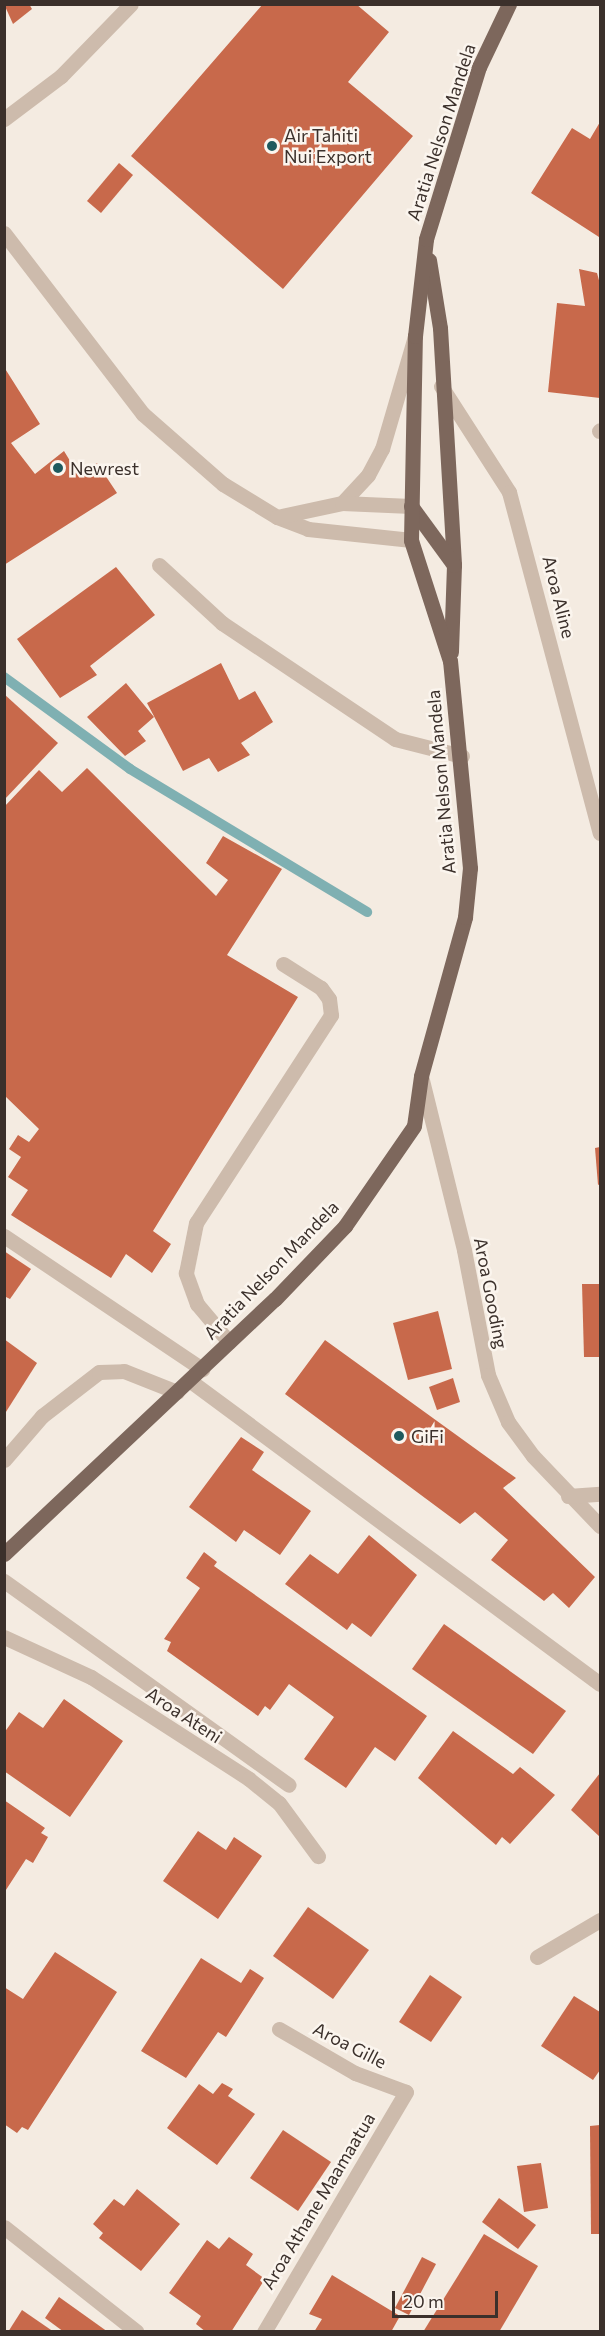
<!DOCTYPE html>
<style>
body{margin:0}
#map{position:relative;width:605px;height:2336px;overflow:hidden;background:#f4ebe1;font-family:Commissioner,sans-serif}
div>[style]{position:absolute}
.stream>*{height:10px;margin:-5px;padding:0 5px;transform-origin:5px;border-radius:5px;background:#7fb0b2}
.building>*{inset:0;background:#c8694b}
.lane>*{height:15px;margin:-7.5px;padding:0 7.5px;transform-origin:7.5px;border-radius:7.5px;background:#cdbbac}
.street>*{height:15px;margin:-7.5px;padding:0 7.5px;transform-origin:7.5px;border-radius:7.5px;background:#cdbbac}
.primary>*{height:15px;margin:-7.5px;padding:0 7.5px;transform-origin:7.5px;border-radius:7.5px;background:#7d675c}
.dots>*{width:16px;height:16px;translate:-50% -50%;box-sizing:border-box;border:3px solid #fbf5ee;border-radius:50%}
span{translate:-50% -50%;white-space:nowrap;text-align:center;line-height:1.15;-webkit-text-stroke:5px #fbf5ee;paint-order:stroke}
.street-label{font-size:18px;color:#3b302b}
.poi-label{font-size:18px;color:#3b302b}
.left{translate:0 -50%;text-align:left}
.frame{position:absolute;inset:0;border:6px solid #3b302b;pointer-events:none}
.scale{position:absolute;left:392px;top:2291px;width:106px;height:27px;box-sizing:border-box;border:3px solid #3b302b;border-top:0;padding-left:8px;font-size:18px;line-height:21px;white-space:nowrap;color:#3b302b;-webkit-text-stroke:4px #fbf5ee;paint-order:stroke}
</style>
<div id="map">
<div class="stream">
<div style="left:4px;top:677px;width:156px;rotate:36.1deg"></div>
<div style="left:130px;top:769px;width:277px;rotate:31.1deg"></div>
</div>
<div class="building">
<div style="clip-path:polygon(4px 4px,29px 4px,32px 9px,13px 24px)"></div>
<div style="clip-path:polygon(263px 4px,356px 4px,389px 32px,348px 82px,413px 136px,283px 289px,131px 156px)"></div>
<div style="clip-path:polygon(600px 122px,600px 236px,599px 237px,531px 193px,572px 128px,590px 139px)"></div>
<div style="clip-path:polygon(119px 163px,133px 175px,101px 213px,87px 201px)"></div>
<div style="clip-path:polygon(579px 269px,597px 273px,600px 284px,600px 398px,548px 392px,557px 303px,585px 306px)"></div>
<div style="clip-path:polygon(4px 367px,40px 424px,11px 443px,35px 474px,64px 451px,78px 474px,97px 463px,117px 493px,4px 565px)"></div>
<div style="clip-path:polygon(116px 567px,155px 615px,90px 666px,97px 675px,60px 698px,17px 639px)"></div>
<div style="clip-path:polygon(221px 663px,239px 700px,255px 691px,273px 722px,241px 743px,250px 755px,218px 772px,209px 758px,183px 771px,147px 703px)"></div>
<div style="clip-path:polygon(126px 683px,154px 717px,138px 731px,146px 741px,125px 756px,87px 717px)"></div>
<div style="clip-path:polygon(4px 694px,58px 743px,4px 800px)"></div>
<div style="clip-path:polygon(87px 768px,216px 896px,228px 880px,206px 863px,223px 836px,282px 869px,227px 955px,298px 997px,153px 1231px,171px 1244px,152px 1273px,126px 1254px,111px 1278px,11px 1215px,28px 1190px,8px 1177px,21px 1157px,9px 1149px,18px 1135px,29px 1142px,39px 1129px,4px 1095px,4px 807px,39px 770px,62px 792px)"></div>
<div style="clip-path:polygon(600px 1147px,600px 1184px,598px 1185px,595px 1148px)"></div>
<div style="clip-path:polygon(4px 1251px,31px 1269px,10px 1299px,4px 1296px)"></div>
<div style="clip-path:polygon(582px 1284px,600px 1284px,600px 1357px,584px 1357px)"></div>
<div style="clip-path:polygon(438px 1311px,452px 1369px,408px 1380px,393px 1323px)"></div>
<div style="clip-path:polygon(4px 1339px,37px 1363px,4px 1415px)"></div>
<div style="clip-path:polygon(325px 1340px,516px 1478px,503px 1488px,595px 1577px,569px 1608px,553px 1593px,544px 1601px,491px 1560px,508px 1540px,475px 1512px,460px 1524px,285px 1394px)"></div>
<div style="clip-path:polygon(453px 1378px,460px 1402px,437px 1410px,429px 1387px)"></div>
<div style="clip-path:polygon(241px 1437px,264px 1452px,252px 1470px,311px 1511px,280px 1555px,244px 1530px,236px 1542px,189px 1507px)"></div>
<div style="clip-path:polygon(369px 1535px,417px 1575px,371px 1637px,352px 1623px,347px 1630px,285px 1584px,310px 1554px,338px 1574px)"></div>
<div style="clip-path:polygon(204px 1552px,217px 1562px,214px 1566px,427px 1716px,395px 1761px,375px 1747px,346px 1788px,304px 1759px,334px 1717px,289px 1684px,270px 1710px,265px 1706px,258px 1716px,167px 1651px,171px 1642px,164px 1639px,200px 1588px,186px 1578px)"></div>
<div style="clip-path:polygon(444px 1624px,566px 1711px,533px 1754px,412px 1669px)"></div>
<div style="clip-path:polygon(64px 1699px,123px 1741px,70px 1817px,4px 1771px,4px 1733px,19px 1712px,43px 1728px)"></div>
<div style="clip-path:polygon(453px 1731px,513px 1774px,520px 1767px,555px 1795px,510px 1844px,502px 1837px,496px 1845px,418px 1778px)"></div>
<div style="clip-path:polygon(600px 1773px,600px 1837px,571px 1810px)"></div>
<div style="clip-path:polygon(4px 1800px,45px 1828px,41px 1833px,48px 1837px,33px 1863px,26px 1859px,4px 1893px)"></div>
<div style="clip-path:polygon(198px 1831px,226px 1850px,234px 1837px,262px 1856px,218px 1919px,163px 1881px)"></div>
<div style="clip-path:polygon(308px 1907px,369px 1950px,333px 1999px,273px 1956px)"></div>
<div style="clip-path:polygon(55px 1952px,117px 1992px,28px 2130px,22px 2127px,17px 2133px,4px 2124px,4px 1987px,23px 1999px)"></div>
<div style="clip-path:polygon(201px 1958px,241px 1983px,250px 1969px,264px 1978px,226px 2037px,218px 2032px,186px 2078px,141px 2051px)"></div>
<div style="clip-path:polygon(430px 1975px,462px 1997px,431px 2042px,399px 2022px)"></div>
<div style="clip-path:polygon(574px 1996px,600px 2012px,600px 2070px,593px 2080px,541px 2046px)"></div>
<div style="clip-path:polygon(222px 2083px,233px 2089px,228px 2096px,255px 2114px,217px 2165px,167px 2128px,199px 2084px,213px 2094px)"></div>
<div style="clip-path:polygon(600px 2125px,600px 2234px,591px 2234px,590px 2126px)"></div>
<div style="clip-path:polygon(283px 2130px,331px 2162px,298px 2211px,250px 2178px)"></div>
<div style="clip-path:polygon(541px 2163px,548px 2208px,524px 2212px,517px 2166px)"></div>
<div style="clip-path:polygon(137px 2189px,180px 2224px,141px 2271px,99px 2238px,103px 2233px,93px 2224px,114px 2199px,124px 2206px)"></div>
<div style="clip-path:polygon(499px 2198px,536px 2225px,518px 2249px,482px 2222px)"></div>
<div style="clip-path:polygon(484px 2234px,538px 2266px,499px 2332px,423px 2332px)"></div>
<div style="clip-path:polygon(229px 2237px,253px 2254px,246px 2265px,265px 2279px,231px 2332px,206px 2332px,196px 2324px,201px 2316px,169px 2293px,207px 2240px,219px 2249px)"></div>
<div style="clip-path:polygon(422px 2257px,436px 2264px,409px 2315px,395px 2308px)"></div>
<div style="clip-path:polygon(332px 2275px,400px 2316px,391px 2332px,314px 2332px,322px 2319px,309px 2314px)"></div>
<div style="clip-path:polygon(59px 2297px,108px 2332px,64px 2332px,45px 2318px)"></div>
<div style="clip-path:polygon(22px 2310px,54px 2332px,8px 2332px)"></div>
</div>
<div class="lane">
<div style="left:229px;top:1342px;width:50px;rotate:-130.1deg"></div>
<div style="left:197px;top:1304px;width:33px;rotate:-110deg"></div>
<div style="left:186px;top:1273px;width:51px;rotate:-78.7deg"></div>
<div style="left:196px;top:1223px;width:248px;rotate:-57deg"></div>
<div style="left:331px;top:1015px;width:16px;rotate:-97deg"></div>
<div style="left:329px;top:999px;width:14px;rotate:-126deg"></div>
<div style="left:321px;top:988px;width:45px;rotate:-147.7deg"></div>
<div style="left:4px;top:1460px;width:58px;rotate:-49.2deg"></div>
<div style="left:42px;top:1416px;width:72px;rotate:-37.7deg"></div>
<div style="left:99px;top:1372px;width:25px;rotate:-2deg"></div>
<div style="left:124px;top:1371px;width:57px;rotate:21.6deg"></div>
<div style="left:279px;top:2029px;width:88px;rotate:30.1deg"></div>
<div style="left:355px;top:2073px;width:54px;rotate:20.4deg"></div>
</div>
<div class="street">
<div style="left:4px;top:119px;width:71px;rotate:-37deg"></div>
<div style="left:61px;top:76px;width:100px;rotate:-45.8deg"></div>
<div style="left:4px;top:233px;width:228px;rotate:52.5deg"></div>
<div style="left:143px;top:414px;width:106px;rotate:41.2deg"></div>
<div style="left:223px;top:484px;width:63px;rotate:31.4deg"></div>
<div style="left:277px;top:517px;width:33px;rotate:21deg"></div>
<div style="left:308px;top:529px;width:104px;rotate:6.1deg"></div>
<div style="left:441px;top:386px;width:126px;rotate:57.3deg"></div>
<div style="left:509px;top:492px;width:353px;rotate:75.1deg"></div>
<div style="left:599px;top:431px;width:1px;rotate:-45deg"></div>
<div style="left:342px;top:503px;width:38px;rotate:-47deg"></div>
<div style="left:368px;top:475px;width:30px;rotate:-62deg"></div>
<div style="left:382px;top:449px;width:118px;rotate:-73.7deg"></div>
<div style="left:277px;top:517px;width:66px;rotate:-12.2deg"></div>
<div style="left:342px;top:503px;width:69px;rotate:2.5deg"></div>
<div style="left:159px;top:565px;width:86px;rotate:42.6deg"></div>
<div style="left:222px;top:623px;width:208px;rotate:33.8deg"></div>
<div style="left:395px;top:739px;width:69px;rotate:14.2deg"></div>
<div style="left:421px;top:1076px;width:179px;rotate:76.1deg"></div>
<div style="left:464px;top:1250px;width:127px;rotate:79.1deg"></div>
<div style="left:488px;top:1375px;width:51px;rotate:66.9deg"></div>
<div style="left:508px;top:1422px;width:42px;rotate:53.7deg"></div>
<div style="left:533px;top:1456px;width:97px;rotate:46.3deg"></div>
<div style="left:4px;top:1236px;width:239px;rotate:33.9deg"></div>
<div style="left:189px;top:1380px;width:511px;rotate:36.49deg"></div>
<div style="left:568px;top:1496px;width:32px;rotate:-4deg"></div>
<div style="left:4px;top:1581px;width:350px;rotate:35.6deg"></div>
<div style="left:4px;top:1637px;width:96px;rotate:24.7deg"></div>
<div style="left:91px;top:1677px;width:188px;rotate:32.8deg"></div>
<div style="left:249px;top:1779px;width:38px;rotate:39deg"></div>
<div style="left:279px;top:1803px;width:66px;rotate:53.7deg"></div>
<div style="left:537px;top:1957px;width:73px;rotate:-30.4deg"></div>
<div style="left:4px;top:2227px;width:169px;rotate:38.3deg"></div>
<div style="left:264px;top:2332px;width:279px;rotate:-59.4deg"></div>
</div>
<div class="primary">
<div style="left:429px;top:260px;width:69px;rotate:80.8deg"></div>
<div style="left:440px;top:328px;width:237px;rotate:86.6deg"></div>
<div style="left:454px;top:565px;width:87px;rotate:92deg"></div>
<div style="left:411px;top:506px;width:73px;rotate:53.9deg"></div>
<div style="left:4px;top:1554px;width:372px;rotate:-43.3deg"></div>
<div style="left:275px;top:1299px;width:101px;rotate:-46.2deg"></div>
<div style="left:345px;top:1226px;width:121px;rotate:-55.4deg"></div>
<div style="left:414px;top:1126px;width:50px;rotate:-82deg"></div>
<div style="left:421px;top:1076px;width:165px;rotate:-74.5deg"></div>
<div style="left:465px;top:917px;width:49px;rotate:-84.2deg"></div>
<div style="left:470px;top:868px;width:208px;rotate:-95.5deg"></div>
<div style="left:450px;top:661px;width:127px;rotate:-107.9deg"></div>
<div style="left:411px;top:540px;width:204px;rotate:-88.9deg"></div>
<div style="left:415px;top:336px;width:98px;rotate:-83.5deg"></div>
<div style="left:426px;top:239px;width:180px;rotate:-72.9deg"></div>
<div style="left:479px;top:67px;width:70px;rotate:-64.5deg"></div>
</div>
<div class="dots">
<div style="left:272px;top:146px;background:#1f5a5e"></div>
<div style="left:58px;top:468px;background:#1f5a5e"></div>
<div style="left:399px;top:1436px;background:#1f5a5e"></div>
</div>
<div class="street-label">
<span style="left:441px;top:132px;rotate:-72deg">Aratia Nelson Mandela</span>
<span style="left:559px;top:597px;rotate:76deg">Aroa Aline</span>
<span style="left:441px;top:782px;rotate:-95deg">Aratia Nelson Mandela</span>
<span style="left:271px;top:1270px;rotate:-46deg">Aratia Nelson Mandela</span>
<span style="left:491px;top:1293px;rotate:79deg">Aroa Gooding</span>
<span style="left:184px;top:1715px;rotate:33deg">Aroa Ateni</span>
<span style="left:350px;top:2045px;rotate:27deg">Aroa Gille</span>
<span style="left:318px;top:2201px;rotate:-59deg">Aroa Athane Maamaatua</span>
</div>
<div class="poi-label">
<span class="left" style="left:284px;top:146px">Air Tahiti<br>Nui Export</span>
<span class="left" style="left:70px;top:468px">Newrest</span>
<span class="left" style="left:411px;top:1436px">GiFi</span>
</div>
<div class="frame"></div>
<div class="scale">20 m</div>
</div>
